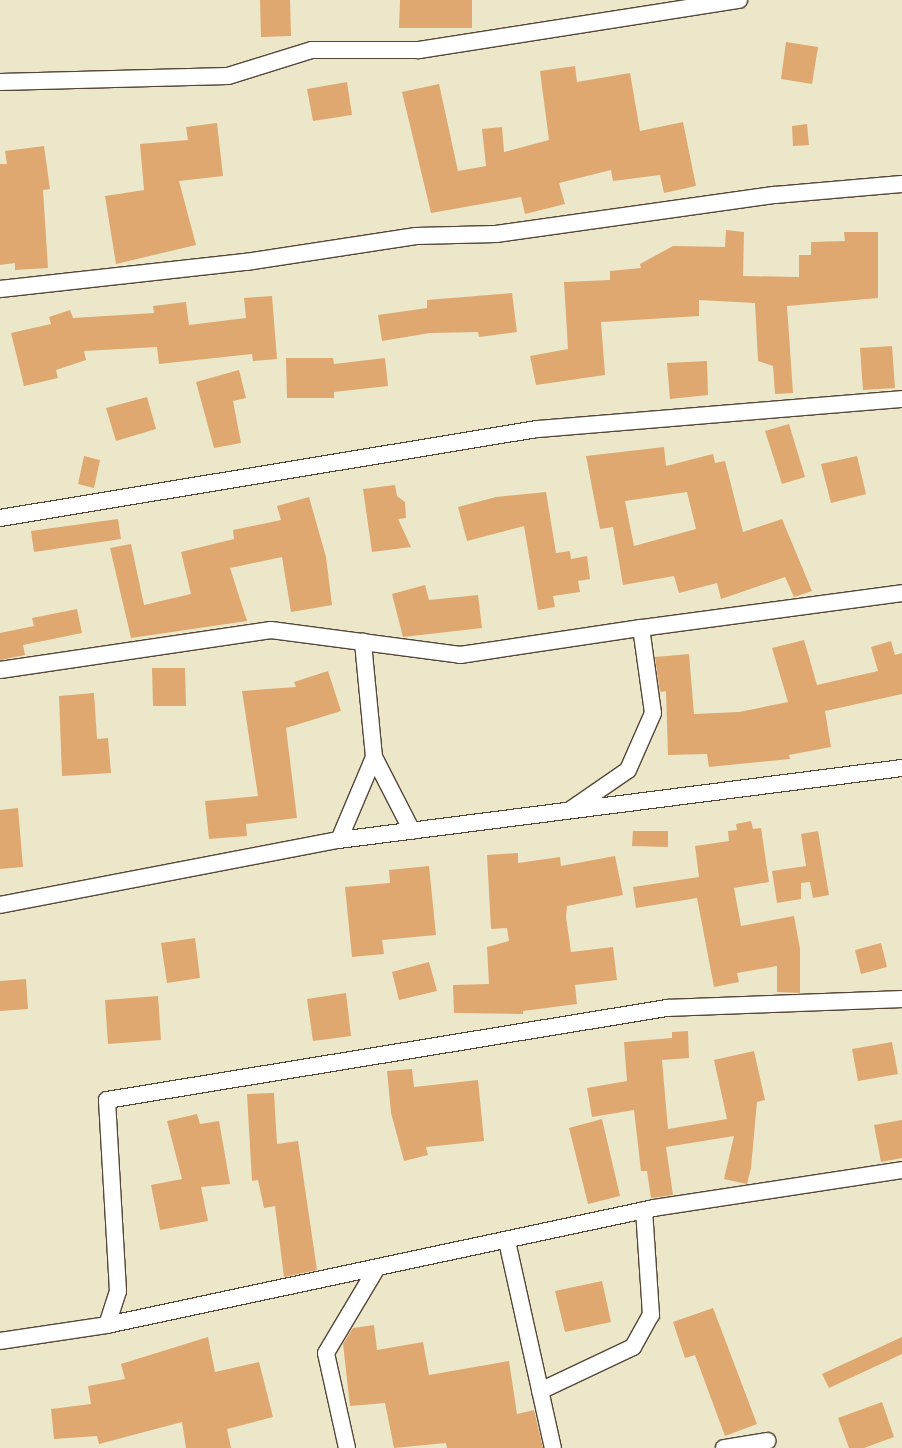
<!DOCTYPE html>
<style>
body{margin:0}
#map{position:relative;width:902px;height:1448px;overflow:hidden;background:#ede7c9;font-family:Pangolin,sans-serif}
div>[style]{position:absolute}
.building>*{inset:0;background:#dea870}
.roads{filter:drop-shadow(1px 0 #564638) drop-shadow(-1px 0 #564638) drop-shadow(0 1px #564638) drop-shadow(0 -1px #564638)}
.street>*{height:16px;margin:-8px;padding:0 8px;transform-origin:8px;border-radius:8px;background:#fff}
span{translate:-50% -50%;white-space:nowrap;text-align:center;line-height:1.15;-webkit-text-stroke:4.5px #fdfcf7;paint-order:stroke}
</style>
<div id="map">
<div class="building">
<div style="clip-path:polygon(260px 0,290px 0,291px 36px,261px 37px)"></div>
<div style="clip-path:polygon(400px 0,472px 0,472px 28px,399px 28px)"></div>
<div style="clip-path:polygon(786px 42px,818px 47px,812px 84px,781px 79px)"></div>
<div style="clip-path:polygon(575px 66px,577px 82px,630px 73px,640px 131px,683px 122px,696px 186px,664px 193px,660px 175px,613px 181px,611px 170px,559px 183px,565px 204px,525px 214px,521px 197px,431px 213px,402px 92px,439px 84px,458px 171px,486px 166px,482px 129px,502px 127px,504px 152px,549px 140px,540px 71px)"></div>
<div style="clip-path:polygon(347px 82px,352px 115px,313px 121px,307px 89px)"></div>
<div style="clip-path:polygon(217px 123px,223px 176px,179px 181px,196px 245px,116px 264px,105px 196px,144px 190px,140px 144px,188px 140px,186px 127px)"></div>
<div style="clip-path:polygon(807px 124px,809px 145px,793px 146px,792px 126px)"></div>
<div style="clip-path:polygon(44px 146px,50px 189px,43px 190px,48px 268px,15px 270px,15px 263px,0 265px,0 164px,7px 164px,5px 151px)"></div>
<div style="clip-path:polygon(726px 230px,744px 232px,743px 276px,799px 277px,799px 255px,811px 255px,811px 242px,845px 241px,844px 232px,878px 232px,878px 298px,787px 306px,793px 393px,775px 394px,773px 366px,758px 361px,755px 303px,699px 300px,699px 316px,601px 322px,605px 375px,536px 385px,530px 356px,568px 349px,564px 282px,610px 280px,610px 271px,641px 268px,640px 264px,673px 246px,725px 247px)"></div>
<div style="clip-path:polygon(512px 293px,517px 332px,479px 337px,478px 332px,430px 333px,382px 341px,378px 315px,427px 308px,427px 300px)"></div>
<div style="clip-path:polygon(272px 296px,277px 359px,253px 361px,252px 354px,159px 364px,157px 347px,84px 351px,86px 360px,56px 370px,58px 378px,24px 386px,11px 333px,51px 324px,49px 317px,70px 310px,73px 318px,154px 313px,153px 306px,186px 302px,189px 325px,246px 318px,244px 298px)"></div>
<div style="clip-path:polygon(892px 346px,895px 388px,863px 390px,860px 348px)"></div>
<div style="clip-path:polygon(286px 358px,333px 358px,334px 364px,385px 358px,388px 386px,334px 392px,334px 398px,287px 398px)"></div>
<div style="clip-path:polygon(707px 361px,708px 395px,670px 399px,667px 363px)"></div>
<div style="clip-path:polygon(239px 370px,246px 398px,233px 401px,241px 443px,214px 448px,196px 382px)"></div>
<div style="clip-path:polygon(147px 397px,156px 429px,116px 441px,106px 408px)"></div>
<div style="clip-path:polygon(789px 424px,805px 477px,782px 484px,765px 431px)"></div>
<div style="clip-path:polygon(evenodd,664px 447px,666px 466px,713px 454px,715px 463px,725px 461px,743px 532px,782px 519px,812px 591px,794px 597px,785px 577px,721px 599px,717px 583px,679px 593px,674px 576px,623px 585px,613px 527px,600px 529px,586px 456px,664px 447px,687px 492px,696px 529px,634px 546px,625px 501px,687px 492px)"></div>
<div style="clip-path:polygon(84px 456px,100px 460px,94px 488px,78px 484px)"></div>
<div style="clip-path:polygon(857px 456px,866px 494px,831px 503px,821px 464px)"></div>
<div style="clip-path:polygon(395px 485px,397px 496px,405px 502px,406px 518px,398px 519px,411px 547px,372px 552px,363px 489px)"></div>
<div style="clip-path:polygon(546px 492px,556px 553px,570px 551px,571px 559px,587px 556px,590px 579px,578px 581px,580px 592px,553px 596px,555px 607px,538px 610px,524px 526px,467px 541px,458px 507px,496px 497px)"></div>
<div style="clip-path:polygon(309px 497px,326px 557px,332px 605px,291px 612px,282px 557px,230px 568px,247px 621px,131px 638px,110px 548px,131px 544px,144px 605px,191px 594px,181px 552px,234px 539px,233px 530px,281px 520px,277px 506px)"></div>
<div style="clip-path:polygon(118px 519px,121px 539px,34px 552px,31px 531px)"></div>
<div style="clip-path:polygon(425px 585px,429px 600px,478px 595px,482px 628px,403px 637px,392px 594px)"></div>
<div style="clip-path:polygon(77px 609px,82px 633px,23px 645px,25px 655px,0 660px,0 633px,34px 626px,32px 618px)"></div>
<div style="clip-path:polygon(804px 640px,817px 685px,878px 671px,871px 647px,891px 641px,895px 655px,902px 653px,902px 694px,825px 711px,831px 747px,789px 755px,790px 759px,709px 767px,707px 754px,668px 755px,666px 691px,660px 692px,655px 657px,689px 654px,694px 714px,739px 712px,788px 702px,772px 648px)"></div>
<div style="clip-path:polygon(152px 668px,185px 668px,186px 706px,153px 706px)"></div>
<div style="clip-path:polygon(328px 671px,341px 711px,286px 728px,297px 818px,246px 824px,247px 836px,209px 839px,205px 801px,258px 796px,242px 691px,296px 687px,294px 682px)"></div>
<div style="clip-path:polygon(94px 693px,97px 739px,108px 738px,111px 773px,62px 776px,59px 696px)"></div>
<div style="clip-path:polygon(18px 808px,23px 867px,0 869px,0 810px)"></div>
<div style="clip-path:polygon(751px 821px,753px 829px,761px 828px,769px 882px,734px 888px,741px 926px,794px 916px,800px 949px,800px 993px,777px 992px,777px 966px,737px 973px,739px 982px,714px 987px,697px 898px,636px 908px,633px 887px,699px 877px,695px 846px,729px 841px,728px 831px,737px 830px,736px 824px)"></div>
<div style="clip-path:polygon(633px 831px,668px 831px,668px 847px,632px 846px)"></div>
<div style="clip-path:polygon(818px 831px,829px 895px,813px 898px,810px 882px,801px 883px,801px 899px,777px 903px,772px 871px,806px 866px,801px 834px)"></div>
<div style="clip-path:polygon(518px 853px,518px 863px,560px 857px,561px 866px,615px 856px,623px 895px,567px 906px,566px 917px,571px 952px,613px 947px,617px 980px,575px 985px,577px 1004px,523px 1011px,523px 1014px,454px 1013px,453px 985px,489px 984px,487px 947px,509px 941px,507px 928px,491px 929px,487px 855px)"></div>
<div style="clip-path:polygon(429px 866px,436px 935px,382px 940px,384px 954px,352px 957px,345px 887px,390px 883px,389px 870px)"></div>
<div style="clip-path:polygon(195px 938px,200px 978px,167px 983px,161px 943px)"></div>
<div style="clip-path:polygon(881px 943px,887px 967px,861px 974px,855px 950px)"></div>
<div style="clip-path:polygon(429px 962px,437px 991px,399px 1000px,392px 972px)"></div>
<div style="clip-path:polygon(26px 979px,28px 1009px,0 1011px,0 981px)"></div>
<div style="clip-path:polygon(346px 993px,351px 1036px,313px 1041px,307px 999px)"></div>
<div style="clip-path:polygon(158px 996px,161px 1040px,108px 1044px,105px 1000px)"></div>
<div style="clip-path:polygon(688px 1031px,689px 1058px,662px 1060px,668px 1129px,727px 1119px,714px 1060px,754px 1051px,765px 1100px,757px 1102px,751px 1168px,747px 1184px,724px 1179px,734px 1136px,666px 1147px,673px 1195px,651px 1198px,647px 1171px,641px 1171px,634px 1110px,592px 1117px,587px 1088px,627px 1081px,624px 1042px,672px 1038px,672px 1032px)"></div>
<div style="clip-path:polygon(892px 1042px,898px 1074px,858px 1081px,852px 1049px)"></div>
<div style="clip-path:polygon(412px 1069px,414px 1087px,478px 1080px,484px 1141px,426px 1147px,428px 1155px,404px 1161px,391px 1113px,387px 1071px)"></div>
<div style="clip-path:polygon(274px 1093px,277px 1144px,298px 1141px,317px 1270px,284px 1277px,275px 1206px,264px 1208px,258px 1180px,252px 1181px,247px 1094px)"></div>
<div style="clip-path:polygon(197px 1114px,200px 1124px,219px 1121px,230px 1184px,201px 1187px,208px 1221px,160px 1230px,151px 1185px,182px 1179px,167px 1121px)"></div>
<div style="clip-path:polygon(602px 1119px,620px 1196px,588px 1204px,569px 1128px)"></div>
<div style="clip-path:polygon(902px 1120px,902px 1158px,881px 1162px,874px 1125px)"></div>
<div style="clip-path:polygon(602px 1281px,611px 1322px,565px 1332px,555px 1291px)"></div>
<div style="clip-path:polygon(713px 1308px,757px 1424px,725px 1436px,695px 1355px,685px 1358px,673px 1322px)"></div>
<div style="clip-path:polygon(374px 1325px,377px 1350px,423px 1342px,429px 1375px,509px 1361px,517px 1414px,534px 1410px,543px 1448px,447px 1448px,446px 1443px,394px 1448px,385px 1403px,350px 1406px,343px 1344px,353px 1328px)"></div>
<div style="clip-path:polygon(208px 1337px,215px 1372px,259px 1362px,273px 1417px,227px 1429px,231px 1448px,186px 1448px,182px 1422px,99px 1444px,97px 1436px,54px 1439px,51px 1409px,91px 1404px,88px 1386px,125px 1379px,121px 1364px)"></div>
<div style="clip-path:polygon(902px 1337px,902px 1354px,829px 1388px,822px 1374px)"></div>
<div style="clip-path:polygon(882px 1402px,894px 1437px,864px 1448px,849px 1448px,838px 1418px)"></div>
</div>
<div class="roads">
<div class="street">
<div style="left:0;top:82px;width:228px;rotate:-1.5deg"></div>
<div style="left:228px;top:76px;width:88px;rotate:-17.2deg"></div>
<div style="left:312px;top:50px;width:107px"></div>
<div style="left:419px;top:50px;width:324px;rotate:-8.9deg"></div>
<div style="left:0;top:289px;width:247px;rotate:-6.3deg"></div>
<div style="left:246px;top:262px;width:172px;rotate:-8.7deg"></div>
<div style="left:416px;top:236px;width:80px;rotate:-1.4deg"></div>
<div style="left:496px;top:234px;width:282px;rotate:-8deg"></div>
<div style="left:775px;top:195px;width:127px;rotate:-5deg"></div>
<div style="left:0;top:518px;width:544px;rotate:-9.41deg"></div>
<div style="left:537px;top:429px;width:366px;rotate:-4.7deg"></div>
<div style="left:0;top:670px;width:274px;rotate:-8.4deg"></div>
<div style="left:271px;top:630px;width:191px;rotate:7.5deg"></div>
<div style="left:460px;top:655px;width:183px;rotate:-8.5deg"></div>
<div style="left:374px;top:757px;width:83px;rotate:62.8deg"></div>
<div style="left:570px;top:810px;width:70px;rotate:-34.6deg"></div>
<div style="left:628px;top:770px;width:62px;rotate:-66.3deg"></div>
<div style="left:653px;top:713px;width:86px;rotate:-98deg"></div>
<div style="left:641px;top:628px;width:263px;rotate:-7.6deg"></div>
<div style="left:339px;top:840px;width:90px;rotate:-67.1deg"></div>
<div style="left:374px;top:757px;width:116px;rotate:-95.5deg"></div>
<div style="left:0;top:905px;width:345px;rotate:-10.9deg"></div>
<div style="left:339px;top:840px;width:568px;rotate:-7.29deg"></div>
<div style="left:507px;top:1241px;width:212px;rotate:77.5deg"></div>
<div style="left:107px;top:1325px;width:36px;rotate:-72deg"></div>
<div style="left:118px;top:1291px;width:191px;rotate:-93.3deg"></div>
<div style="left:107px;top:1100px;width:568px;rotate:-9.33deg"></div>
<div style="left:667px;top:1008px;width:235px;rotate:-2.2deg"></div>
<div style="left:0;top:1341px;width:108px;rotate:-8.5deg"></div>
<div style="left:107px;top:1325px;width:559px;rotate:-12.07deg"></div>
<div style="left:654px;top:1208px;width:251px;rotate:-8.7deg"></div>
<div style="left:540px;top:1391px;width:103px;rotate:-25.3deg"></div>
<div style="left:633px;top:1347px;width:37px;rotate:-61deg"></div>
<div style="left:651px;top:1315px;width:105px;rotate:-93.8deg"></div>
<div style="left:347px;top:1448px;width:97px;rotate:-102.5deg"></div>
<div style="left:326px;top:1353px;width:98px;rotate:-59.2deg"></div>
<div style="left:724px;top:1448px;width:44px;rotate:-9.2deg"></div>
</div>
</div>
</div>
